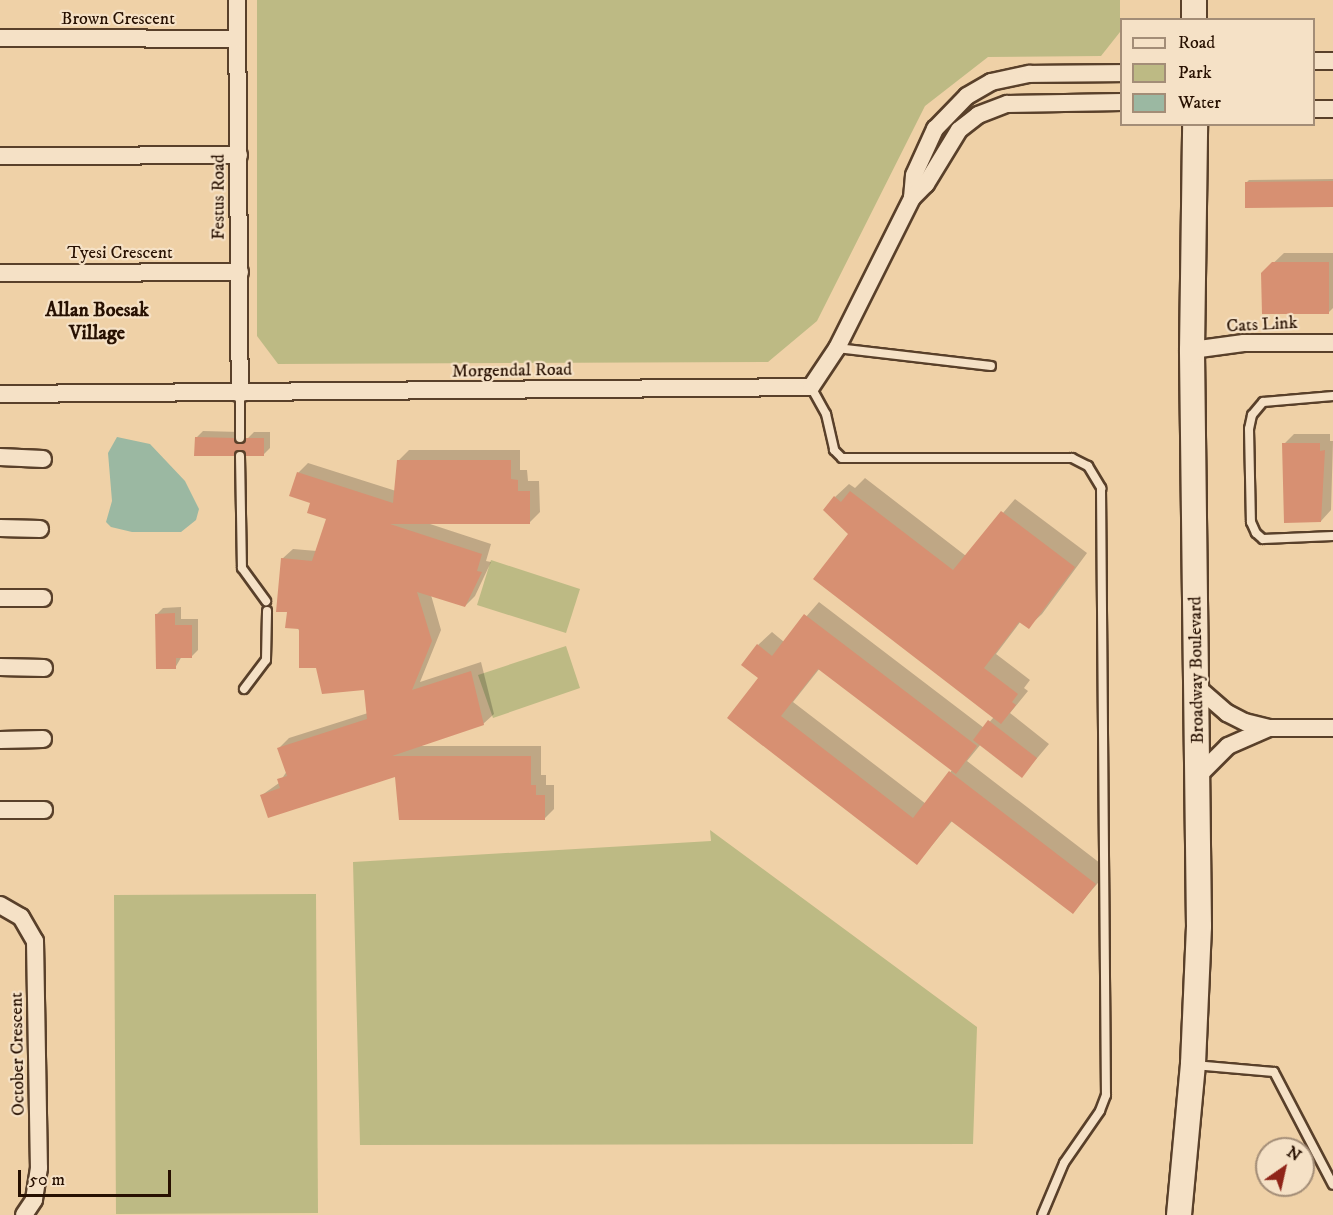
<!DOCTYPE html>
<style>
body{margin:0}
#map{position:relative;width:1333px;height:1215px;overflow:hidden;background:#efd1a7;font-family:"IM FELL DW Pica",serif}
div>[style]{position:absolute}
.green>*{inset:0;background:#bdba84}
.water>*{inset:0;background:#9bb8a2}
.shadow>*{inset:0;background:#0003}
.building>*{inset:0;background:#d79072}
.roads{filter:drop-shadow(2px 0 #59402a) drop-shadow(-2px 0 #59402a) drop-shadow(0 2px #59402a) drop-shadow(0 -2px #59402a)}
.service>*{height:8px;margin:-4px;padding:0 4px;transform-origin:4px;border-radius:4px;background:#f5e1c6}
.minor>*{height:16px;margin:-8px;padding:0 8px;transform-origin:8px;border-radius:8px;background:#f5e1c6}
.secondary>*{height:24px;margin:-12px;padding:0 12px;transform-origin:12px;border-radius:12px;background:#f5e1c6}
span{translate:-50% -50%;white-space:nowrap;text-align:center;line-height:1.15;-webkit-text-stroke:4.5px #f5e1c6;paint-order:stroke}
.street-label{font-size:18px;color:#271001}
.neighbourhood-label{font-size:20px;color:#271001;font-weight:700}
.legend{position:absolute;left:1120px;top:18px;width:195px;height:108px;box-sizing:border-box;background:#f5e1c6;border:2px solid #a38d77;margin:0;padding:8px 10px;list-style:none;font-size:18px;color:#271001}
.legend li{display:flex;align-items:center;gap:12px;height:30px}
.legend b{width:30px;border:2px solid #a38d77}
.north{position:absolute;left:1255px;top:1137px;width:60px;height:60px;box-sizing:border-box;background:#f5e1c6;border:2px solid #a38d77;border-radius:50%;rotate:34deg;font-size:16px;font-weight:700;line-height:24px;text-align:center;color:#271001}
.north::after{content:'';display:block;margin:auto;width:21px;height:27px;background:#8f2418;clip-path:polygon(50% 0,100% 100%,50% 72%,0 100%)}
.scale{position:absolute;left:18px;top:1170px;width:153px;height:27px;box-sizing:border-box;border:3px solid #271001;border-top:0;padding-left:8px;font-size:18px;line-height:21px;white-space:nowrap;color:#271001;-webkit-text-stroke:4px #f5e1c6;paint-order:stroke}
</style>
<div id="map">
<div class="green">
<div style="clip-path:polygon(257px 0,1120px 0,1120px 32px,1101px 56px,988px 57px,925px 106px,817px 321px,768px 362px,278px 364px,257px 336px)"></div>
<div style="clip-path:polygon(491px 560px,580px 589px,566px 633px,477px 605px)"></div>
<div style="clip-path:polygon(566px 646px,580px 688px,493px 718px,478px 675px)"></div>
<div style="clip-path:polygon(710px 830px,977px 1027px,973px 1144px,360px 1145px,353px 862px,711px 841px)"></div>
<div style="clip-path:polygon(316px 894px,318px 1213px,116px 1214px,114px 895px)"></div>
</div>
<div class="water">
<div style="clip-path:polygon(117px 437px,150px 444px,185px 481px,199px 509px,196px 520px,181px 532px,132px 532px,111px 527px,106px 522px,112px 501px,108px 453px)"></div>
</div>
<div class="shadow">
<div style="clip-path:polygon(1333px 179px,1333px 206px,1246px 183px,1249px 180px)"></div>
<div style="clip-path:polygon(1284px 253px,1333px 253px,1333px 308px,1329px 312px,1263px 273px)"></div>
<div style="clip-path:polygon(203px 431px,240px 432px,247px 439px,254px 432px,270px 432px,270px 448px,264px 454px,196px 438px)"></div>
<div style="clip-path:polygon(1294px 434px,1330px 434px,1330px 441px,1333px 441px,1331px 510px,1321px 521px,1284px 444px)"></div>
<div style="clip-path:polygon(409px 450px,520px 450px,520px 470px,527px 470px,528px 481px,539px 481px,540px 512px,530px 522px,427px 523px,491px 544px,486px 561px,491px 562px,475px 596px,465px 606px,431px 595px,441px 630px,420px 682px,481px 662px,494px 714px,483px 724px,418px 746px,541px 746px,541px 775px,546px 775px,546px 785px,554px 785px,554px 809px,544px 819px,396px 775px,262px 795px,279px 783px,287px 771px,279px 748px,289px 738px,368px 713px,365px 689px,317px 666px,289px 611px,282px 559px,293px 549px,317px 551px,328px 518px,312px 502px,298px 473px,308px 463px,396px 491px,399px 460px)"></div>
<div style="clip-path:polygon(evenodd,865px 478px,966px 556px,1015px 499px,1087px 553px,1042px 614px,1028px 627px,1021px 621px,996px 654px,1030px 680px,1024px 688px,1028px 691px,1010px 713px,1049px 744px,1022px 776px,981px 744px,967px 761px,1109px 870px,1073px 912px,953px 820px,917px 863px,729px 718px,761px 678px,758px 645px,772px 632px,784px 642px,819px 602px,984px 728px,994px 717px,850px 534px,835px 497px,849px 484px,855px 488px,865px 478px,820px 668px,952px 770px,926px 804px,793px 702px,820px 668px)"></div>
<div style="clip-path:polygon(181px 607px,181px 619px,198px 619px,198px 650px,192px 656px,182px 656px,175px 668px,157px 614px,163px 608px)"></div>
</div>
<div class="building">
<div style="clip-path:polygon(1333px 181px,1333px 207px,1245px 208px,1245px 182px)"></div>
<div style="clip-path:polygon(1272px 262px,1329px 262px,1329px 314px,1262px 314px,1261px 273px)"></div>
<div style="clip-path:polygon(195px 437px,234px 438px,239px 444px,246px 438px,264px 438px,264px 456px,246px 456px,240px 450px,234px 456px,194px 456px)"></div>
<div style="clip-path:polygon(1282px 443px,1320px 443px,1320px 451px,1325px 450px,1321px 522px,1284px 523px)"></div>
<div style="clip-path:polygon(397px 460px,511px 460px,511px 479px,518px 480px,518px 491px,530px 491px,530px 524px,390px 524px,482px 554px,477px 571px,482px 572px,465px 607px,417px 592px,432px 641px,412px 690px,471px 671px,484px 725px,392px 756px,531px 756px,531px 785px,536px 785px,536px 795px,545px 795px,545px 820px,399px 820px,395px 777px,268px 818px,260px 795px,280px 788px,277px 779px,287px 776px,277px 748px,367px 719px,364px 690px,322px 694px,316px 668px,299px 668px,299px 629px,285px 628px,287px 612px,276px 612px,281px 558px,312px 561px,326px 519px,307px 513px,310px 503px,289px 496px,297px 472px,393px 503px)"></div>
<div style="clip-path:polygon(850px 491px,953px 570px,1001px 511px,1075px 567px,1029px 629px,1019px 622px,984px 668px,1018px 694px,1012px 702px,1016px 705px,1001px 724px,813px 579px,848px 534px,823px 510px,834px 496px,841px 502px)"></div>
<div style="clip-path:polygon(175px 613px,175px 625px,192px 625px,192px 658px,176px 658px,176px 669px,156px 669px,155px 614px)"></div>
<div style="clip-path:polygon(804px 614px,977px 746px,956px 774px,818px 669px,781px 716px,913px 818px,949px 771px,1096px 884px,1073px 914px,951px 821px,917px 865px,727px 718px,758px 678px,741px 665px,757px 644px,772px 656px)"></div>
<div style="clip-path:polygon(988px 720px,1037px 758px,1022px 778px,973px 740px)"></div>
</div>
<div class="roads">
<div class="service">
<div style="left:837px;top:348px;width:155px;rotate:6.7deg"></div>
<div style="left:811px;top:387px;width:31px;rotate:61deg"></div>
<div style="left:826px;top:414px;width:37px;rotate:77deg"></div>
<div style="left:834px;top:450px;width:11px;rotate:45deg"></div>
<div style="left:842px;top:458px;width:230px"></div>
<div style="left:1072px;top:458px;width:18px;rotate:27deg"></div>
<div style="left:1088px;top:466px;width:26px;rotate:59deg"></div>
<div style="left:1101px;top:488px;width:607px;rotate:89.53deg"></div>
<div style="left:1106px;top:1095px;width:17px;rotate:111deg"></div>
<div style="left:1100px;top:1111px;width:63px;rotate:124.7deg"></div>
<div style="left:1064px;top:1163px;width:56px;rotate:112.9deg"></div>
<div style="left:240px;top:394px;width:44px;rotate:90deg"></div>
<div style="left:1333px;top:396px;width:70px;rotate:175.1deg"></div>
<div style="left:1263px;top:402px;width:17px;rotate:130deg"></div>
<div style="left:1252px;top:415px;width:14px;rotate:102deg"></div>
<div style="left:1249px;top:429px;width:93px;rotate:88.8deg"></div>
<div style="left:1251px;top:522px;width:12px;rotate:66deg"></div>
<div style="left:1256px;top:533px;width:9px;rotate:41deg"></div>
<div style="left:1263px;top:539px;width:70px;rotate:-2.5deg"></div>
<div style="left:240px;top:456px;width:112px;rotate:89deg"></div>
<div style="left:242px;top:568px;width:41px;rotate:54deg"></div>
<div style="left:244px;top:689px;width:36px;rotate:-53deg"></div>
<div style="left:266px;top:660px;width:49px;rotate:-88.8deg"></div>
<div style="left:1194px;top:1065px;width:80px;rotate:5deg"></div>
<div style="left:1274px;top:1072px;width:127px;rotate:62.4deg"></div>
</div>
<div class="minor">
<div style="left:237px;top:0;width:394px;rotate:89.6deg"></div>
<div style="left:0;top:38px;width:237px;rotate:0.2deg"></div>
<div style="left:1314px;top:61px;width:19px"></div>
<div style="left:1314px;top:109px;width:19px"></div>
<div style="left:0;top:156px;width:239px;rotate:-0.2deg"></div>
<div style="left:912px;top:198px;width:23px;rotate:-85deg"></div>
<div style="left:914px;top:175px;width:51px;rotate:-65.5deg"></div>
<div style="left:935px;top:129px;width:46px;rotate:-45.9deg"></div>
<div style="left:967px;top:96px;width:28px;rotate:-30deg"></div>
<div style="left:991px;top:82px;width:40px;rotate:-12deg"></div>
<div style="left:1030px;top:74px;width:92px;rotate:-0.6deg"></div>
<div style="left:0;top:273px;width:240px;rotate:-0.2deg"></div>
<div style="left:1192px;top:350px;width:52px;rotate:-7.7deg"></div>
<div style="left:1244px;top:343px;width:89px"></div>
<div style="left:0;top:394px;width:811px;rotate:-0.49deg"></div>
<div style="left:811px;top:387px;width:47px;rotate:-56.3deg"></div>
<div style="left:837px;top:348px;width:168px;rotate:-63.4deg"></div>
<div style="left:912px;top:198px;width:20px;rotate:-45deg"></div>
<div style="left:926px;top:184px;width:63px;rotate:-58.6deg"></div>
<div style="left:959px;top:130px;width:24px;rotate:-38deg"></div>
<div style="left:978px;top:115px;width:31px;rotate:-21deg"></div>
<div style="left:1007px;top:104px;width:115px;rotate:-1deg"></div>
<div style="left:0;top:457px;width:43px;rotate:2.7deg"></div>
<div style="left:0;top:528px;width:40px;rotate:1.4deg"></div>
<div style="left:0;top:598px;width:43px"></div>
<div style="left:0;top:667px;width:44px;rotate:1.3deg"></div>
<div style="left:1197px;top:687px;width:40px;rotate:41deg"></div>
<div style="left:1227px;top:713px;width:20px;rotate:27deg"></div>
<div style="left:1245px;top:722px;width:25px;rotate:14deg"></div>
<div style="left:1269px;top:728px;width:64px"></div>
<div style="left:0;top:740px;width:43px;rotate:-1.3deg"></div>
<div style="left:1198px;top:776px;width:42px;rotate:-45deg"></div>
<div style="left:1228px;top:746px;width:45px;rotate:-23.7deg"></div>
<div style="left:0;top:810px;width:44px"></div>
<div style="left:0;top:905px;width:24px;rotate:30deg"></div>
<div style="left:21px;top:917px;width:28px;rotate:60deg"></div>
<div style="left:35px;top:941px;width:227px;rotate:89deg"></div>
<div style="left:39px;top:1168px;width:32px;rotate:99deg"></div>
<div style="left:34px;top:1200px;width:18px;rotate:124deg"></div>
</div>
<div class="secondary">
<div style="left:1194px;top:0;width:20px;rotate:90deg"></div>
<div style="left:1179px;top:1215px;width:152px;rotate:-84.7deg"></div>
<div style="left:1193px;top:1064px;width:138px;rotate:-87.5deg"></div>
<div style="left:1199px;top:926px;width:576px;rotate:-90.7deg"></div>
<div style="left:1192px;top:350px;width:226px;rotate:-89.2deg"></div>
</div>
</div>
<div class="street-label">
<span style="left:118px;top:19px">Brown Crescent</span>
<span style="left:219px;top:197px;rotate:-90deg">Festus Road</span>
<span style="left:120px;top:253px">Tyesi Crescent</span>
<span style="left:1262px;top:325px;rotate:-3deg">Cats Link</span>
<span style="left:512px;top:371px;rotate:-1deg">Morgendal Road</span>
<span style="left:1197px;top:670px;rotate:-91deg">Broadway Boulevard</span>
<span style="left:18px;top:1054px;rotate:-91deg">October Crescent</span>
</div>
<div class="neighbourhood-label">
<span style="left:97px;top:322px">Allan Boesak<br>Village</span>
</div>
<ul class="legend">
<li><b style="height:8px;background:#f5e1c6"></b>Road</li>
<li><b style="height:16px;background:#bdba84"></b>Park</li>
<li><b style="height:16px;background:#9bb8a2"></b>Water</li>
</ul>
<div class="north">N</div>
<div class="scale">50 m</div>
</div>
